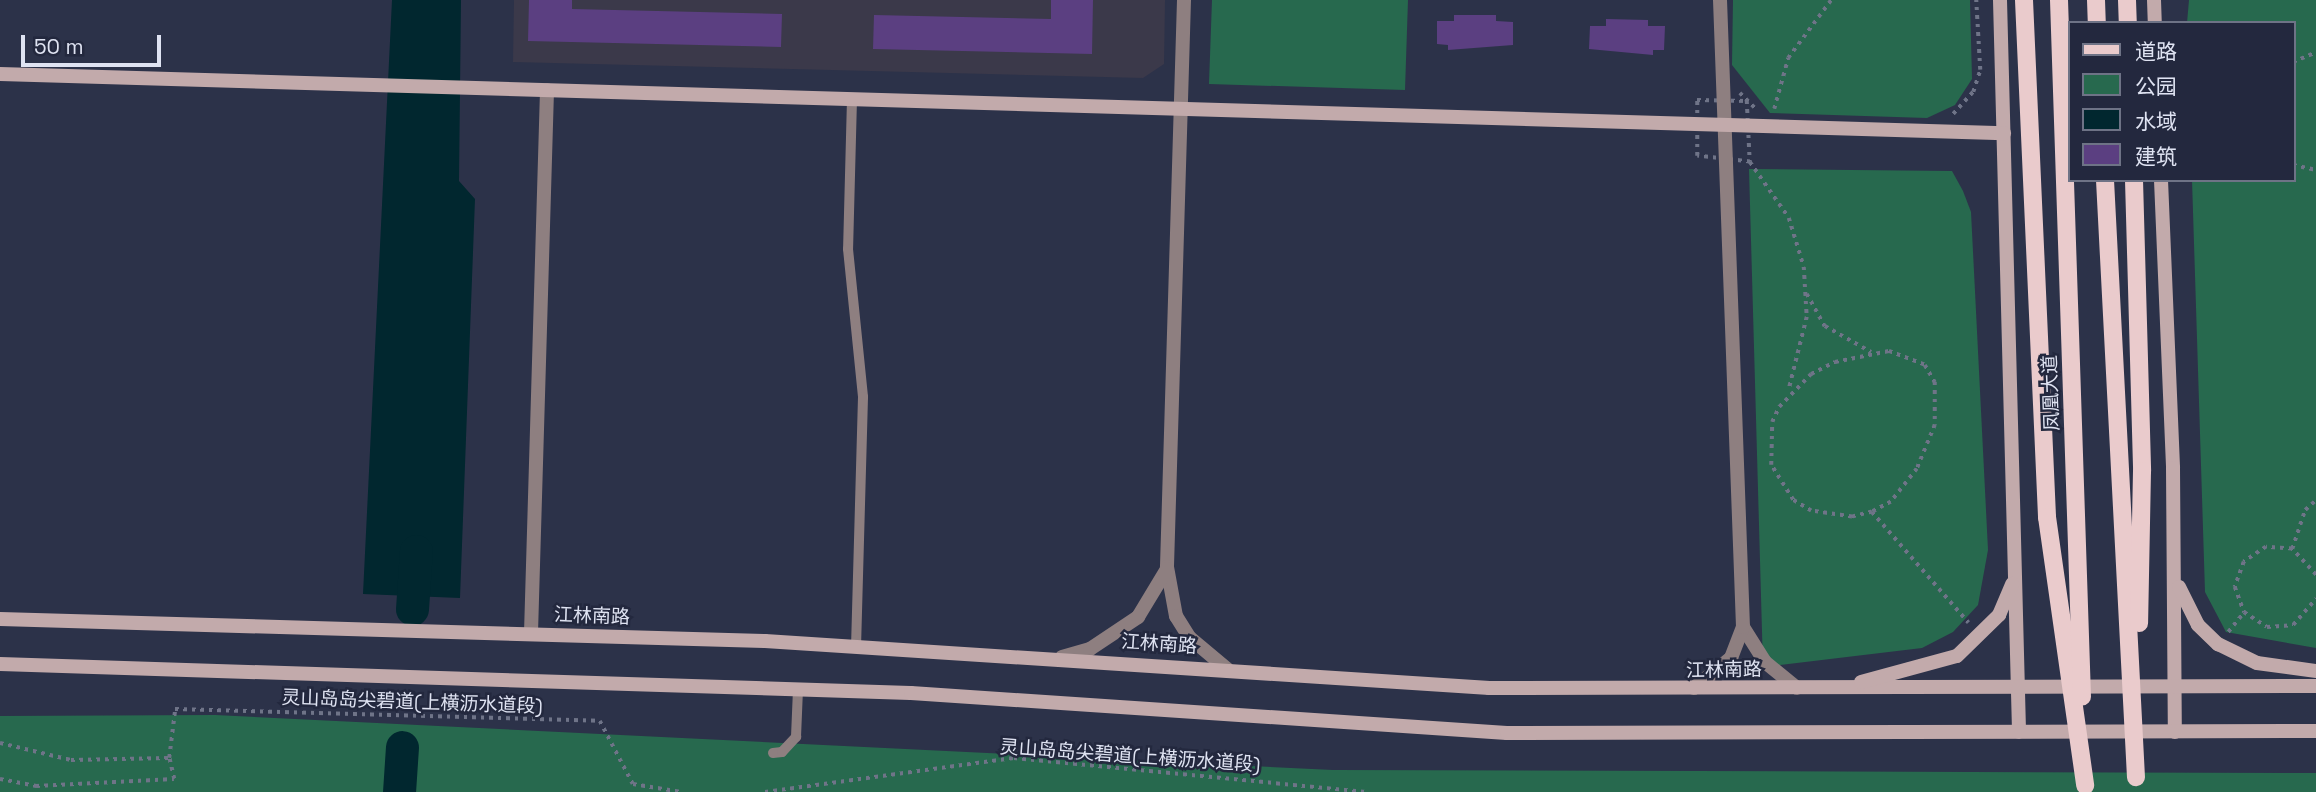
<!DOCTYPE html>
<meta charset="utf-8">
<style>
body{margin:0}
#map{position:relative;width:2316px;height:792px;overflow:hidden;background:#2c3249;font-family:"Space Grotesk","Noto Sans SC",sans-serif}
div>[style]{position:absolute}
.education>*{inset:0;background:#3b394a}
.green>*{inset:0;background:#27694e}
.water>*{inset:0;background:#01272f}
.river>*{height:33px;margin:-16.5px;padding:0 16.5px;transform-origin:16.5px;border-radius:16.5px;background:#01272f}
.building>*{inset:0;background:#5b3f81}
.path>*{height:3.5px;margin-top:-1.75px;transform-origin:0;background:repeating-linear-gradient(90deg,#6f7488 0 3.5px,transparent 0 8.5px)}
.lane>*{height:10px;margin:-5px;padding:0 5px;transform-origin:5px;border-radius:5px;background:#8e7f80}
.street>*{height:14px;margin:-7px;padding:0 7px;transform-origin:7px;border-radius:7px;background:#8e7f80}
.secondary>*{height:14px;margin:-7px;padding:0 7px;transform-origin:7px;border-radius:7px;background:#c2aaab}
.primary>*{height:18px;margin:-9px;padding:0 9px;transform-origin:9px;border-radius:9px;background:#eacbcc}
.primary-bridge>*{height:18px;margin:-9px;padding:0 9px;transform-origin:9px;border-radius:9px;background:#eacbcc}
span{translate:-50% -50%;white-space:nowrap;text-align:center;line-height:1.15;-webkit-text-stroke:5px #23283e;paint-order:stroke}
.street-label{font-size:19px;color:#dfe3f2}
.legend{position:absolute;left:2068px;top:21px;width:228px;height:161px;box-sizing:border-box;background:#23283e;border:2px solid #6e7386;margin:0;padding:9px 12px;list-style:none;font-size:21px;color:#dfe3f2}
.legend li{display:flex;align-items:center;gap:14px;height:35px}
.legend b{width:35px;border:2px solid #6e7386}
.scale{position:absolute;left:21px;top:35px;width:140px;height:32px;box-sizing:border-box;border:4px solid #dfe3f2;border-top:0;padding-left:9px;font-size:21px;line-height:24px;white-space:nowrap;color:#dfe3f2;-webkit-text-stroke:5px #23283e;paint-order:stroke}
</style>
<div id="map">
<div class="education">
<div style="clip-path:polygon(514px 0,1165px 0,1164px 64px,1143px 78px,513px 62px)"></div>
</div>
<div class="green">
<div style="clip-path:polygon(1212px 0,1408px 0,1405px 90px,1209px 84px)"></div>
<div style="clip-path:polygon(1733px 0,1970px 0,1972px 79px,1955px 105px,1927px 118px,1770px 113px,1732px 65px)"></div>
<div style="clip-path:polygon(2189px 0,2316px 0,2316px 648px,2226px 632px,2205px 592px,2192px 180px,2293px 180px,2293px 23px,2187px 23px)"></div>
<div style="clip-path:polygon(1749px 169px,1952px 171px,1963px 191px,1971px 212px,1988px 550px,1978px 605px,1953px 632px,1922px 648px,1763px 667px)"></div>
<div style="clip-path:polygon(215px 715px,1333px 770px,2316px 773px,2316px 792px,0 792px,0 716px)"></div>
</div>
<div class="water">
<div style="clip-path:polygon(392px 0,461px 0,459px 181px,475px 199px,460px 598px,363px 594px)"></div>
</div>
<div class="river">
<div style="left:412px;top:609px;width:58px;rotate:-86.1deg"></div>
<div style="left:399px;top:792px;width:45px;rotate:-86.2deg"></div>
</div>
<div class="building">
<div style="clip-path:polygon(529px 0,572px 0,572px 9px,782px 14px,781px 47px,528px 41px)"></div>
<div style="clip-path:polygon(1051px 0,1093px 0,1092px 54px,873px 49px,874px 15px,1051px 19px)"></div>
<div style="clip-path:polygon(1454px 15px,1496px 15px,1496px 21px,1513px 22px,1513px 45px,1448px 50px,1448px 45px,1437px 44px,1437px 21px,1454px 21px)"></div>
<div style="clip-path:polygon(1606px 19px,1648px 20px,1648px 26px,1665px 26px,1664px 50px,1653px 50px,1653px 55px,1589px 49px,1590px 26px,1606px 26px)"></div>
</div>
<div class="path">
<div style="left:2293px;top:62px;width:25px;rotate:-23deg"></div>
<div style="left:1740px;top:93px;width:24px;rotate:45deg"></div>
<div style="left:1697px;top:100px;width:50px;rotate:1.1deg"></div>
<div style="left:1747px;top:101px;width:61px;rotate:87.2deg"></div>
<div style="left:1750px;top:162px;width:53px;rotate:-173.5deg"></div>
<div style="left:1697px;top:156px;width:56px;rotate:-90deg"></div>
<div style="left:1774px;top:109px;width:53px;rotate:-74.6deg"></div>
<div style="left:1788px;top:58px;width:72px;rotate:-53.4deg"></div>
<div style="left:1953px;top:114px;width:30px;rotate:-48deg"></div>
<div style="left:1973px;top:92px;width:23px;rotate:-72deg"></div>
<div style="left:1980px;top:70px;width:70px;rotate:-93.3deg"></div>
<div style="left:1750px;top:162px;width:68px;rotate:55.1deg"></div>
<div style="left:1789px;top:218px;width:51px;rotate:73deg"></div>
<div style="left:1804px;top:267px;width:50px;rotate:86.6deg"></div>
<div style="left:1807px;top:317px;width:74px;rotate:104deg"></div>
<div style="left:2293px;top:165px;width:24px;rotate:12deg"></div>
<div style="left:1807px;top:294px;width:37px;rotate:61deg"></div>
<div style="left:1825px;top:326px;width:53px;rotate:29.5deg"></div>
<div style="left:1889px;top:351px;width:39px;rotate:21deg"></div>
<div style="left:1925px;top:365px;width:20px;rotate:60deg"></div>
<div style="left:1935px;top:382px;width:43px;rotate:90deg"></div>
<div style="left:1935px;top:425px;width:48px;rotate:112.2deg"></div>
<div style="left:1917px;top:469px;width:42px;rotate:128.2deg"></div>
<div style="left:1891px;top:502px;width:21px;rotate:152deg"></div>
<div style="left:1872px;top:512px;width:21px;rotate:166deg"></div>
<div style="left:1852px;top:517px;width:41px;rotate:-171.7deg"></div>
<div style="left:1811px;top:511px;width:21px;rotate:-149deg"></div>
<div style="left:1793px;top:500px;width:41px;rotate:-122.2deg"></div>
<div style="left:1771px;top:465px;width:43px;rotate:-88.7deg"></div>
<div style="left:1772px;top:422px;width:17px;rotate:-65deg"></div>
<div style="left:1779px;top:407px;width:46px;rotate:-45.9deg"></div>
<div style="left:1811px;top:374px;width:27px;rotate:-27deg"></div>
<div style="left:1835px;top:362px;width:55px;rotate:-11.5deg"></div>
<div style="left:1872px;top:512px;width:147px;rotate:48.9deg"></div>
<div style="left:2292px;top:549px;width:41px;rotate:-71.6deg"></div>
<div style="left:2305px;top:510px;width:15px;rotate:-42deg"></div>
<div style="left:2316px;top:575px;width:35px;rotate:-133deg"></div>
<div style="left:2292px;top:549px;width:26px;rotate:-176deg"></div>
<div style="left:2266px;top:547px;width:27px;rotate:146deg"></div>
<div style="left:2244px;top:562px;width:27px;rotate:110deg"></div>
<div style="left:2235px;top:587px;width:27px;rotate:70deg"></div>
<div style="left:2244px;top:612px;width:27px;rotate:33deg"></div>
<div style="left:2267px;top:627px;width:26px;rotate:-4deg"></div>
<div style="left:2293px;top:625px;width:35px;rotate:-49deg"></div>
<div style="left:2228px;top:632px;width:26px;rotate:-51deg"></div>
<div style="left:0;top:743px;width:73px;rotate:13.5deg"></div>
<div style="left:71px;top:760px;width:98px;rotate:-1.2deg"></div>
<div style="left:0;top:779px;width:37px;rotate:11deg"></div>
<div style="left:36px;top:786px;width:138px;rotate:-2.9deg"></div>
<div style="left:174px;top:779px;width:22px;rotate:-103deg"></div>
<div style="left:169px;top:758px;width:49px;rotate:-83deg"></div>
<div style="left:175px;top:709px;width:425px;rotate:1.6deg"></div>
<div style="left:600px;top:721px;width:71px;rotate:62.4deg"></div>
<div style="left:633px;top:784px;width:49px;rotate:9.5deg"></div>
<div style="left:765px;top:792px;width:251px;rotate:-7.8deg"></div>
<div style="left:1014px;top:758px;width:356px;rotate:5.5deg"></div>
</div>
<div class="lane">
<div style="left:852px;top:99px;width:150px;rotate:91.5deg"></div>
<div style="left:848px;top:249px;width:149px;rotate:84.2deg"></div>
<div style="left:863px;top:397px;width:248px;rotate:91.6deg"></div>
<div style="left:773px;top:753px;width:9px;rotate:-6deg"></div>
<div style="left:782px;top:752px;width:21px;rotate:-47deg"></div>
<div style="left:796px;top:737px;width:48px;rotate:-87.6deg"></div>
</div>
<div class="street">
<div style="left:1184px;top:0;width:567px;rotate:91.72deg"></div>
<div style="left:1167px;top:567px;width:50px;rotate:79.6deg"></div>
<div style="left:1176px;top:616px;width:25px;rotate:58deg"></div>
<div style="left:1189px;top:637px;width:50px;rotate:40.1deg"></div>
<div style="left:1743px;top:627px;width:41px;rotate:57.8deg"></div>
<div style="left:1765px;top:662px;width:41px;rotate:39.1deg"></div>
<div style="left:531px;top:633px;width:543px;rotate:-88.31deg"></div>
<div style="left:1062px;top:657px;width:29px;rotate:-16deg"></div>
<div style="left:1090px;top:649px;width:58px;rotate:-33.7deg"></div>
<div style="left:1138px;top:617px;width:56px;rotate:-58.9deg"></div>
<div style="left:1694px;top:688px;width:48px;rotate:-39deg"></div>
<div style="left:1731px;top:658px;width:33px;rotate:-69deg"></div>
<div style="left:1743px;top:627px;width:627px;rotate:-92.1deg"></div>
</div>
<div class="secondary">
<div style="left:2000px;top:0;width:732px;rotate:88.51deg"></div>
<div style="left:2154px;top:0;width:23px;rotate:88deg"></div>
<div style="left:0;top:74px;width:2005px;rotate:1.69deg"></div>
<div style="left:2161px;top:180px;width:288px;rotate:87.6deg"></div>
<div style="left:2173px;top:468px;width:264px;rotate:89.6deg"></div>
<div style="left:2179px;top:587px;width:42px;rotate:63.4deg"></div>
<div style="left:2198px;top:625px;width:28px;rotate:44deg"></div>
<div style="left:2218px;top:644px;width:43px;rotate:26deg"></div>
<div style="left:2257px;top:663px;width:60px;rotate:7.7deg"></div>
<div style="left:0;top:619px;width:765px;rotate:1.65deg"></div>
<div style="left:765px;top:641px;width:726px;rotate:3.71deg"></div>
<div style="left:1489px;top:688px;width:827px;rotate:-0.14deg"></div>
<div style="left:0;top:664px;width:911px;rotate:1.82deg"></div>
<div style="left:911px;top:693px;width:597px;rotate:3.84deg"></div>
<div style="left:1507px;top:733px;width:809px;rotate:-0.14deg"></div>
<div style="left:1861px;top:682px;width:99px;rotate:-15.2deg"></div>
<div style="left:1957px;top:656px;width:59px;rotate:-44.3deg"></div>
<div style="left:1999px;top:615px;width:34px;rotate:-67deg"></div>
</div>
<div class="primary">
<div style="left:2096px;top:0;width:23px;rotate:88deg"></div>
<div style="left:2127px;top:0;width:23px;rotate:88deg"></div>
</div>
<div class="primary-bridge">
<div style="left:2024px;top:0;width:518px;rotate:87.45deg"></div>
<div style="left:2047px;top:517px;width:271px;rotate:81.9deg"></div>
<div style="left:2059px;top:0;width:697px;rotate:88.11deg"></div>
<div style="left:2105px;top:180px;width:598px;rotate:87.03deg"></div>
<div style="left:2134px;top:180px;width:291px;rotate:88.4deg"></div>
<div style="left:2142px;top:471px;width:152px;rotate:91.1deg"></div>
</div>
<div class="street-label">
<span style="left:2051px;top:393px;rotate:-92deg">凤凰大道</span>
<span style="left:592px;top:616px;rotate:2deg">江林南路</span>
<span style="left:1159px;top:644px;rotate:4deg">江林南路</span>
<span style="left:1724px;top:670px;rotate:-1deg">江林南路</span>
<span style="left:412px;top:702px;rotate:2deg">灵山岛岛尖碧道(上横沥水道段)</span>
<span style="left:1130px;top:756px;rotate:4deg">灵山岛岛尖碧道(上横沥水道段)</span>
</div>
<ul class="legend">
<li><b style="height:9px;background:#eacbcc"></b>道路</li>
<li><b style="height:19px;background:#27694e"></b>公园</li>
<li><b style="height:19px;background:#01272f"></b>水域</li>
<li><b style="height:19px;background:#5b3f81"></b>建筑</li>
</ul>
<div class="scale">50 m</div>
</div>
